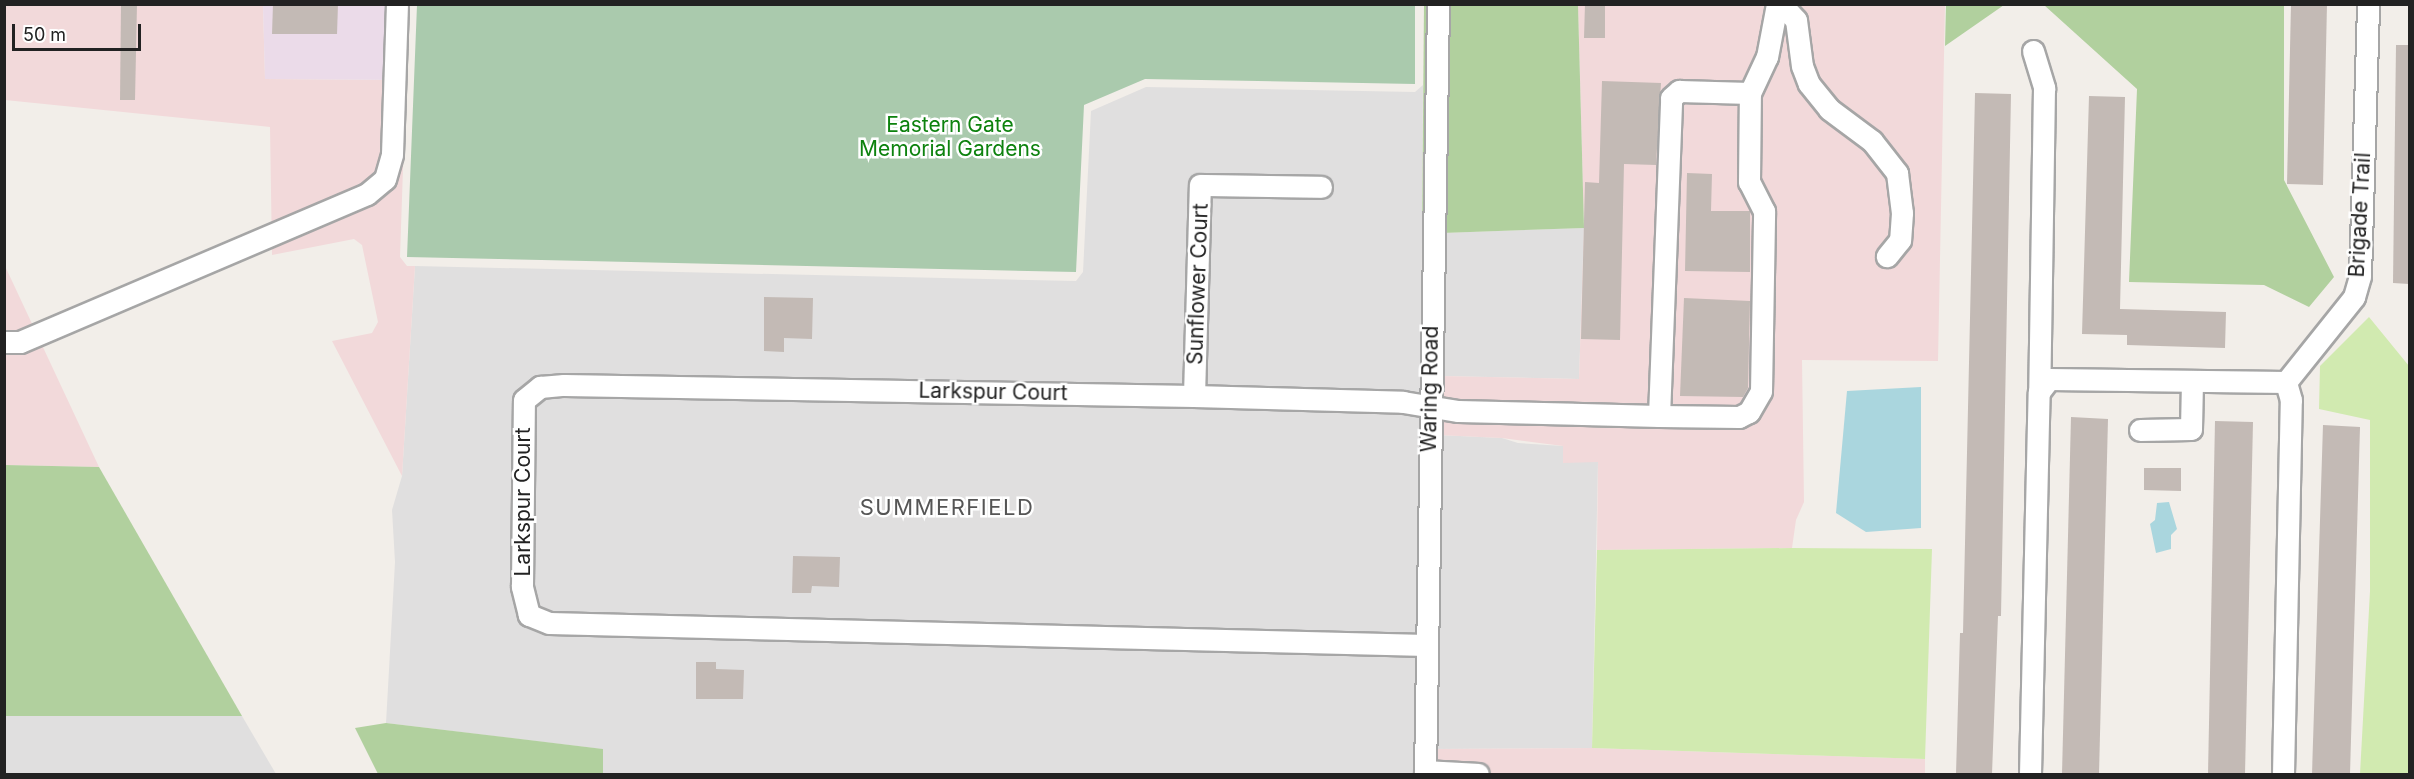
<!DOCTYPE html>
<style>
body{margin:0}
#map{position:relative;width:2414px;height:779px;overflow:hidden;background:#f2eee9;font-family:Inter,sans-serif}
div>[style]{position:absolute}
.residential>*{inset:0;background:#e0dfdf}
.commercial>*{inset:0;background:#f2d9da}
.industrial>*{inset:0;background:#ebdbe9}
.grass>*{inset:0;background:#d1eab0}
.forest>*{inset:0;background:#b1d09e}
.cemetery>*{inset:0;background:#aacaad}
.water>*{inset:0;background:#aad6de}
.building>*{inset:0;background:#c3bab5}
.roads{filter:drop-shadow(2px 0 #a6a6a6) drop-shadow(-2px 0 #a6a6a6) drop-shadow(0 2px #a6a6a6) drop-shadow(0 -2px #a6a6a6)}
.minor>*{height:21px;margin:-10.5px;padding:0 10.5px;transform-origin:10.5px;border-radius:10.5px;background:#fff}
span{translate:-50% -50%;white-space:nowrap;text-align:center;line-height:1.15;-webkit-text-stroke:5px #fff;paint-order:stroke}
.park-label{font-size:21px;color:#0d820e}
.street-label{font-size:21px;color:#222}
.neighbourhood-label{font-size:22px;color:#555;letter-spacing:1.5px}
.frame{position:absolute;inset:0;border:6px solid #222;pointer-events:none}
.scale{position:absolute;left:12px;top:24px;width:129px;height:27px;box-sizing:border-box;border:3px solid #222;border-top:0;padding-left:8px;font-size:18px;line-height:21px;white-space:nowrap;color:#222;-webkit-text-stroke:4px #fff;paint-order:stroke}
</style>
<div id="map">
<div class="residential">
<div style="clip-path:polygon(1423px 85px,1421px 394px,1203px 386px,1209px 195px,1329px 197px,1330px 178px,1201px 175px,1186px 386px,535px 379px,521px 617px,1417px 654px,1416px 774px,603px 774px,602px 749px,386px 723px,395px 562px,392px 510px,402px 476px,415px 266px,1076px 281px,1083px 272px,1091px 111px,1146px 87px,1415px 92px)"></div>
<div style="clip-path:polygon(1584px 228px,1579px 379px,1439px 376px,1442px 233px)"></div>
<div style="clip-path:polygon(564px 395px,1203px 406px,1421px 414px,1417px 634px,551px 613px,536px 607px,531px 584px,532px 406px,543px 397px)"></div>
<div style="clip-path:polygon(1438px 435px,1502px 438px,1518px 443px,1563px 446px,1563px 456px,1598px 462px,1592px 748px,1434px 749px)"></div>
<div style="clip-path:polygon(4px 716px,242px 716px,276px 774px,5px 774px)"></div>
</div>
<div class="commercial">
<div style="clip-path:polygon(4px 5px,263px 5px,265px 79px,406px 80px,400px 257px,407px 266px,415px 266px,402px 476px,332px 341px,372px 333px,378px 322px,362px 245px,354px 239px,272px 255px,270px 127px,5px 100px)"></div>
<div style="clip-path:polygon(1578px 5px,1945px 5px,1938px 361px,1802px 360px,1804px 502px,1796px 520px,1792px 548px,1597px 550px,1598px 462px,1563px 463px,1563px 446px,1502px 438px,1438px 435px,1439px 376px,1579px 379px,1584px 228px)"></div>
<div style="clip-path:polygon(5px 266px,99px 467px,5px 465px)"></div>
<div style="clip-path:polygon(1592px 748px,1925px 759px,1925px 774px,1433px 774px,1434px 749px)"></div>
</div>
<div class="industrial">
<div style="clip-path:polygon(263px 5px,409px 5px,406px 80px,265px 79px)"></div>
</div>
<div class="grass">
<div style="clip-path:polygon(2369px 317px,2409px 366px,2409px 774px,2360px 774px,2370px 591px,2370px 420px,2319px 409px,2320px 366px)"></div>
<div style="clip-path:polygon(1792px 548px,1932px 549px,1925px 759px,1592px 748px,1597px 550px)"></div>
</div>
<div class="forest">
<div style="clip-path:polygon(1429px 4px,1424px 234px,1422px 234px,1424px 5px)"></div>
<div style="clip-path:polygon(1447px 5px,1578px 5px,1584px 228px,1442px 233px)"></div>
<div style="clip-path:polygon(1946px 5px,1946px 4px,2004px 5px,1945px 46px)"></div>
<div style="clip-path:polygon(2044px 5px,2284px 5px,2284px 180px,2334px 277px,2309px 307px,2264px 285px,2129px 282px,2137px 89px)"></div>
<div style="clip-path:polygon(5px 465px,99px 467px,242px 716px,5px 716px)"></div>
<div style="clip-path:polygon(386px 723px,603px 749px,603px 774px,378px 774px,355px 728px)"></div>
</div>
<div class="cemetery">
<div style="clip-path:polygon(417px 5px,1415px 5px,1415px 84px,1145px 79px,1084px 105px,1076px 272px,407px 257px)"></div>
</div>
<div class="water">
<div style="clip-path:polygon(1921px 387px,1921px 528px,1866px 532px,1836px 513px,1847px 391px)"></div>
<div style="clip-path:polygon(2169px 502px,2177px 529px,2171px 535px,2171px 549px,2156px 553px,2150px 524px,2155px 520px,2157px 503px)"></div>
</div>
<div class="building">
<div style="clip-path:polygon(121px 4px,137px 4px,135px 100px,120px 100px)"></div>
<div style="clip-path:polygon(273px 4px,338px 4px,337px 34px,272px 34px)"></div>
<div style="clip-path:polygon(1585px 4px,1605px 4px,1605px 38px,1584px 38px)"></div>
<div style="clip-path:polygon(2291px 4px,2327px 4px,2323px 185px,2287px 184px)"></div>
<div style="clip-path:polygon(2396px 45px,2409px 45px,2409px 284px,2393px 283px)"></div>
<div style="clip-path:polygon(1602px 81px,1661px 83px,1656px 165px,1624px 164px,1620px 340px,1581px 339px,1585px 182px,1599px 183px)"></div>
<div style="clip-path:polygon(1975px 93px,2011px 94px,2001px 616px,1998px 616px,1992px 774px,1956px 774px,1960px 633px,1963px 633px)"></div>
<div style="clip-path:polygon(2089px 96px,2125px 97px,2120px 309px,2226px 312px,2225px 348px,2127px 345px,2127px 335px,2082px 334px)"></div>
<div style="clip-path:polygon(1687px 173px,1712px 174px,1711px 211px,1750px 211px,1750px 272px,1685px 271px)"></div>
<div style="clip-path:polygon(764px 297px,813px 298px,812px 339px,784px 338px,784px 352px,764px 351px)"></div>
<div style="clip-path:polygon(1684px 298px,1750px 301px,1748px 388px,1743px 397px,1680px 396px)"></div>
<div style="clip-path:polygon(2071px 417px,2108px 419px,2099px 774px,2062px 774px)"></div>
<div style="clip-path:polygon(2215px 421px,2253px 422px,2245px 774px,2208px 774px)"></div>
<div style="clip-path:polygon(2323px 425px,2360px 427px,2350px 774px,2312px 774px)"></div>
<div style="clip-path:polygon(2144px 468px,2181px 468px,2181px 491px,2144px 490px)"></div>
<div style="clip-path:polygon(793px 556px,840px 557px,839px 587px,812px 586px,811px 593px,792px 593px)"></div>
<div style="clip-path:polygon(696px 662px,716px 662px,716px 669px,744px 670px,743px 699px,696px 699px)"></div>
</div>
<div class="roads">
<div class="minor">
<div style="left:1781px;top:4px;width:22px;rotate:47deg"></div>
<div style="left:1796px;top:20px;width:46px;rotate:82.6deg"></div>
<div style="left:1802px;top:66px;width:19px;rotate:69deg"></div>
<div style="left:1809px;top:84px;width:32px;rotate:51deg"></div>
<div style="left:1829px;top:109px;width:54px;rotate:36.7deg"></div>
<div style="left:1872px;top:141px;width:41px;rotate:52deg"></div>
<div style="left:1897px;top:173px;width:40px;rotate:82.9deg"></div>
<div style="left:1902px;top:213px;width:27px;rotate:94deg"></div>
<div style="left:1900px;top:240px;width:21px;rotate:129deg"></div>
<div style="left:2033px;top:51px;width:39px;rotate:73deg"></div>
<div style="left:2044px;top:88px;width:304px;rotate:90.9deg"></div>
<div style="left:4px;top:342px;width:16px"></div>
<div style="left:20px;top:342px;width:377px;rotate:-23.1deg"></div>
<div style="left:367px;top:194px;width:23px;rotate:-40deg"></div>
<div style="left:385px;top:179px;width:26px;rotate:-74deg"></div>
<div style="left:392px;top:154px;width:150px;rotate:-88.1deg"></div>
<div style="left:1194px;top:396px;width:211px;rotate:-88.4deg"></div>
<div style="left:1200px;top:185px;width:121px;rotate:0.9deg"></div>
<div style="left:1659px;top:416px;width:80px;rotate:0.7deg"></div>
<div style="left:1739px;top:417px;width:11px;rotate:-27deg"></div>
<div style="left:1749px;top:412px;width:24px;rotate:-60deg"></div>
<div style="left:1761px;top:391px;width:180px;rotate:-89deg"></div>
<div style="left:1764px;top:211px;width:33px;rotate:-117deg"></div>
<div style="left:1749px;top:182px;width:89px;rotate:-89.4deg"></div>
<div style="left:2140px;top:430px;width:51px;rotate:-1.1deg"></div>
<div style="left:2191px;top:429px;width:48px;rotate:-88.8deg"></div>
<div style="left:1426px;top:645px;width:877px;rotate:-178.56deg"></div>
<div style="left:549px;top:623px;width:22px;rotate:-158deg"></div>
<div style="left:529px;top:615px;width:30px;rotate:-104deg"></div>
<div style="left:522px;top:586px;width:186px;rotate:-89.4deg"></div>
<div style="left:524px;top:400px;width:21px;rotate:-39deg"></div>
<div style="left:540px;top:387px;width:24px;rotate:-5deg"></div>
<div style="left:564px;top:385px;width:630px;rotate:1deg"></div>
<div style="left:1194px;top:396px;width:209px;rotate:1.6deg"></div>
<div style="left:1403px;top:402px;width:56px;rotate:9.3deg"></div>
<div style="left:1458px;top:411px;width:201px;rotate:1.4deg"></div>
<div style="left:1659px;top:416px;width:318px;rotate:-87.8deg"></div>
<div style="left:1671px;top:98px;width:11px;rotate:-41deg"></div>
<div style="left:1679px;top:91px;width:71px;rotate:1.6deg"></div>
<div style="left:1750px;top:93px;width:40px;rotate:-65deg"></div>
<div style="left:1767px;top:57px;width:54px;rotate:-79.3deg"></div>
<div style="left:1425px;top:771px;width:53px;rotate:3.2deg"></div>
<div style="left:1425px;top:774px;width:770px;rotate:-89.03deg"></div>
<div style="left:2030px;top:774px;width:382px;rotate:-88.7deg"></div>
<div style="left:2039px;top:392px;width:16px;rotate:-52deg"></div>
<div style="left:2049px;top:379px;width:237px;rotate:0.7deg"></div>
<div style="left:2283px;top:774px;width:374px;rotate:-88.8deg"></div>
<div style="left:2291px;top:400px;width:19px;rotate:-106deg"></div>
<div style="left:2286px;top:382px;width:109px;rotate:-51.3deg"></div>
<div style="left:2354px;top:297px;width:22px;rotate:-74deg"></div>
<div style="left:2360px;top:276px;width:272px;rotate:-88.3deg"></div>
</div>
</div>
<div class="park-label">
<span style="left:950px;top:137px">Eastern Gate<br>Memorial Gardens</span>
</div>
<div class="street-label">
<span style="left:2360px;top:215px;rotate:-87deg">Brigade Trail</span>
<span style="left:1198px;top:284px;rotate:-88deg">Sunflower Court</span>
<span style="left:1430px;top:389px;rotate:-89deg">Waring Road</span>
<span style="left:993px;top:392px;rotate:1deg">Larkspur Court</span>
<span style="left:523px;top:502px;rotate:-90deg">Larkspur Court</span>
</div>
<div class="neighbourhood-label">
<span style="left:947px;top:508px">SUMMERFIELD</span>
</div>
<div class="frame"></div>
<div class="scale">50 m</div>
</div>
